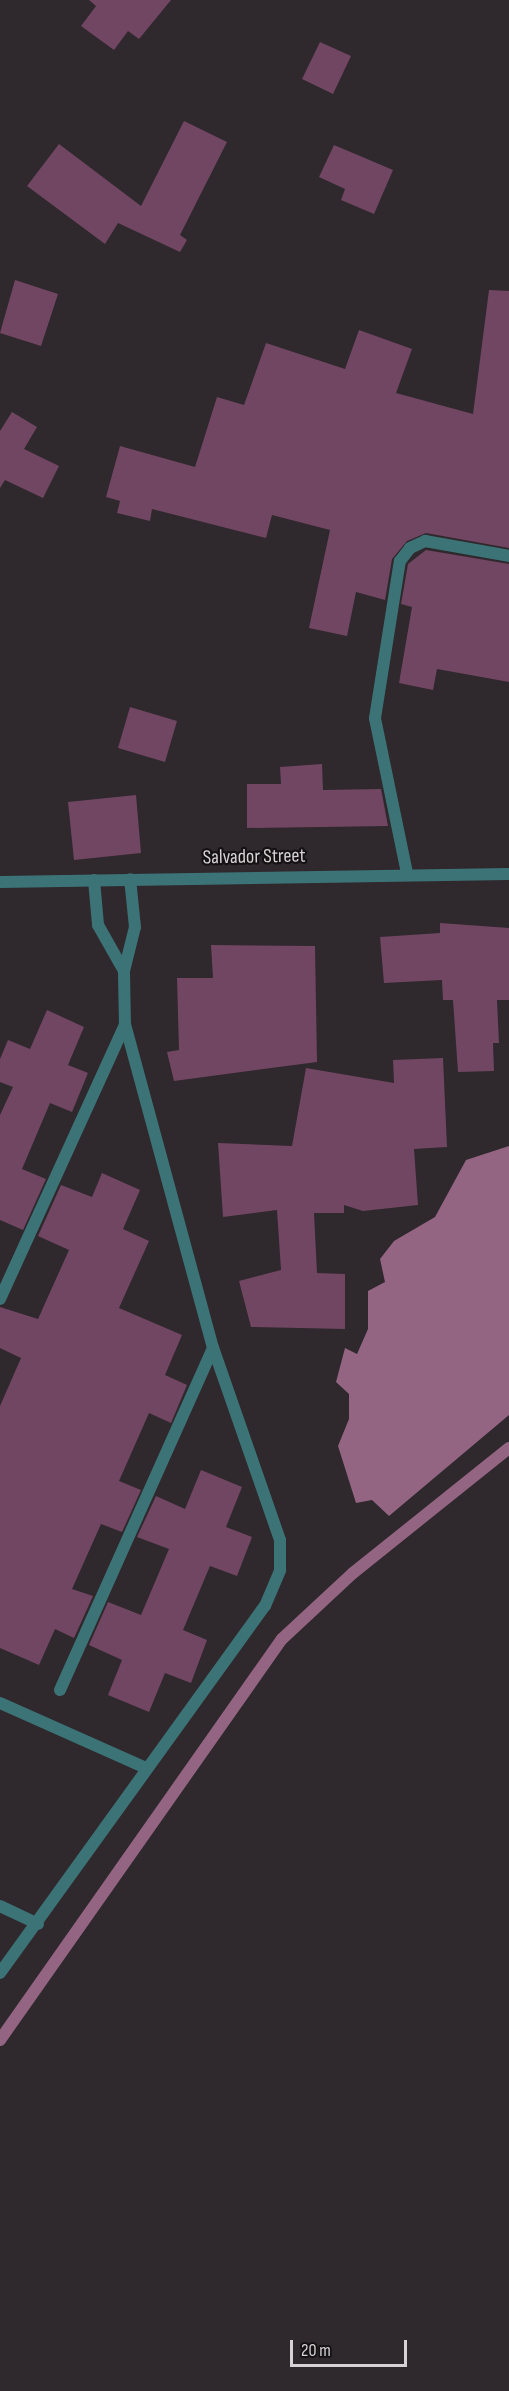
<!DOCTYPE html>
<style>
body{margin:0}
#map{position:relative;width:509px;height:2391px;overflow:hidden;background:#2f282c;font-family:"Sofia Sans Condensed",sans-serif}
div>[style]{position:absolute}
.water>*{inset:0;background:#936582}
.stream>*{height:12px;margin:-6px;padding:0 6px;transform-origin:6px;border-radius:6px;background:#936582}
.building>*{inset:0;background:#714662}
.street>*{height:12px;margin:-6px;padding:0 6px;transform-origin:6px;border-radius:6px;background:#3c7377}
span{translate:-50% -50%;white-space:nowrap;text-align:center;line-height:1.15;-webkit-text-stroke:4.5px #151214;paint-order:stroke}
.street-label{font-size:20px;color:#d7d2d5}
.scale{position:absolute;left:290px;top:2340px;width:117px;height:27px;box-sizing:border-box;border:3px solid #d7d2d5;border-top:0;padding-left:8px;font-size:18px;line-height:21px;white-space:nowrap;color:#d7d2d5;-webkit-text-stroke:4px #151214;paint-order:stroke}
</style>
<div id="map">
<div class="water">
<div style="clip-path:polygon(509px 1146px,509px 1415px,389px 1516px,372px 1500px,356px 1503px,338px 1446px,349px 1419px,349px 1394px,336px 1382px,345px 1348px,357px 1354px,368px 1329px,368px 1291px,385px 1282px,380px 1259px,394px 1241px,435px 1217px,466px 1160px)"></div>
</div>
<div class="stream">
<div style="left:0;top:2040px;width:490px;rotate:-54.9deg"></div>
<div style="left:282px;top:1639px;width:97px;rotate:-42.9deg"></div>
<div style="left:353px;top:1573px;width:200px;rotate:-38.7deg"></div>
</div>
<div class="building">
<div style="clip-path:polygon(89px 0,171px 0,139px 39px,128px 31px,114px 50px,81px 26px,96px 6px)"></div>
<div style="clip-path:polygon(320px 42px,351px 56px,333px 94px,302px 79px)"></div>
<div style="clip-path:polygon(184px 121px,227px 142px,180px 235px,187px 240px,180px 252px,118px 223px,105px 244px,27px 186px,59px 144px,141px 206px)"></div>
<div style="clip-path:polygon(334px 145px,393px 170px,374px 214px,341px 200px,345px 189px,319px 177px)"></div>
<div style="clip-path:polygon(15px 280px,58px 294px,41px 346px,0 333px)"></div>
<div style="clip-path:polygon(489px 290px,509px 291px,509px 548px,426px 533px,407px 541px,392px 559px,385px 600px,356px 592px,347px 636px,309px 628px,330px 530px,272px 515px,266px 538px,152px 509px,150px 521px,117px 513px,120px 501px,106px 497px,120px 446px,195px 467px,217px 397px,244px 405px,266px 343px,345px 369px,359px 330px,412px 349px,396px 393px,473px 414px)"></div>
<div style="clip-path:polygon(12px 412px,37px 427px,24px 449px,59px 466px,43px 498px,5px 480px,0 488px,0 431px)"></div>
<div style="clip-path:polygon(426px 550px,509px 564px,509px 682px,437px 669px,433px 690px,399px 683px,412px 607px,401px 604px,408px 564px)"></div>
<div style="clip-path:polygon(130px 707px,177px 721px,165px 762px,118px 748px)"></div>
<div style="clip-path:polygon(322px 764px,323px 790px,381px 789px,388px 826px,247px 828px,247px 784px,281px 784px,280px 767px)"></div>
<div style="clip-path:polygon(136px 795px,141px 853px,74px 860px,68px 802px)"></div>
<div style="clip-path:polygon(440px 923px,509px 928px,509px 1000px,497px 1000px,499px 1043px,493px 1043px,494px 1071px,458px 1072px,453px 1000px,443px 1000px,442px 980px,384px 983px,380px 937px,440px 933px)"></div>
<div style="clip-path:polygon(211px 945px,315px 946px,317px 1062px,174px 1081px,167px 1052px,179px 1050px,177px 978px,213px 978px)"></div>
<div style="clip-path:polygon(47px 1010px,84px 1027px,68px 1065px,88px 1073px,72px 1112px,50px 1103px,22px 1169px,46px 1179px,23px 1230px,0 1220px,0 1115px,13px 1087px,0 1082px,0 1059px,8px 1040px,30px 1049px)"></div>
<div style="clip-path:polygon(443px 1058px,447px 1147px,414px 1149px,418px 1205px,363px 1211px,344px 1205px,344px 1213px,314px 1213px,317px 1273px,345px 1274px,345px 1329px,251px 1327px,239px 1281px,281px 1270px,277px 1210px,223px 1217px,218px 1143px,292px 1146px,306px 1068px,394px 1083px,393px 1060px)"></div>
<div style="clip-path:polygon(102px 1173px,140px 1190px,123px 1229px,149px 1241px,119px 1308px,182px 1335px,165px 1375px,187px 1385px,171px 1423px,149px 1413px,119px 1481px,141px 1490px,122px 1532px,101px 1524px,72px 1589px,93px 1596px,74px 1638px,55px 1629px,39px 1665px,0 1648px,0 1406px,21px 1358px,0 1348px,0 1307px,38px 1319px,69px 1250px,38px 1236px,61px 1185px,92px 1197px)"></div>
<div style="clip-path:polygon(201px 1470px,242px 1487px,226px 1527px,252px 1537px,237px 1576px,210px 1566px,183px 1630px,207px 1640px,191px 1683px,165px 1673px,149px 1712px,108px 1695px,122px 1660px,89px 1645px,108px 1602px,141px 1615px,169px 1549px,137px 1537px,156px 1496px,185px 1509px)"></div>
</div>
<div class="street">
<div style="left:407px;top:873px;width:158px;rotate:-101.7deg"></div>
<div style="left:375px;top:718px;width:159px;rotate:-81deg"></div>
<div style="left:400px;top:561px;width:16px;rotate:-52deg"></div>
<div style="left:410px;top:548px;width:17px;rotate:-25deg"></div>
<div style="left:425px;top:541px;width:85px;rotate:10.1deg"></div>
<div style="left:94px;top:880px;width:45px;rotate:84.9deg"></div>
<div style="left:98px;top:925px;width:53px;rotate:60.5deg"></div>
<div style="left:0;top:882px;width:509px;rotate:-0.9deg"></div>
<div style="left:0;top:1299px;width:301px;rotate:-65.5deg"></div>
<div style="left:125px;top:1025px;width:54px;rotate:-91.1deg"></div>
<div style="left:124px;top:971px;width:45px;rotate:-76deg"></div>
<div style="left:135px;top:927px;width:48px;rotate:-95.9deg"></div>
<div style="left:60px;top:1690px;width:375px;rotate:-65.9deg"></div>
<div style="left:0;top:1703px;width:158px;rotate:24deg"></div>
<div style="left:0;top:1906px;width:42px;rotate:25.3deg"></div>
<div style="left:0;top:1973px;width:453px;rotate:-54.2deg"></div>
<div style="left:265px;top:1606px;width:39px;rotate:-67deg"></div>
<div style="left:280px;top:1570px;width:30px;rotate:-90deg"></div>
<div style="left:280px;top:1540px;width:203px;rotate:-109.2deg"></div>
<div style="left:213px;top:1348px;width:335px;rotate:-105.2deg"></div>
</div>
<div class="street-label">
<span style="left:254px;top:857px;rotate:-1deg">Salvador Street</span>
</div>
<div class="scale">20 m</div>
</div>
